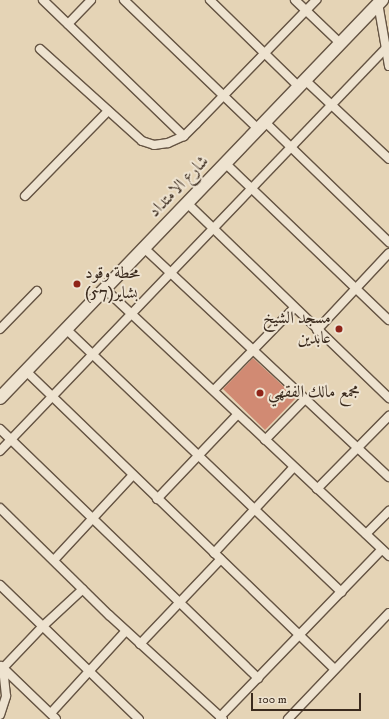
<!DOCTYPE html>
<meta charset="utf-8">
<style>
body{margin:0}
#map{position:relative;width:389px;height:719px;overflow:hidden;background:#e5d4b6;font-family:"IM FELL DW Pica",Amiri,serif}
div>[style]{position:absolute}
.building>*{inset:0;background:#d18a73}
.roads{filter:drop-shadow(1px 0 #655443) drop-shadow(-1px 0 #655443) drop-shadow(0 1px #655443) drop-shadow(0 -1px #655443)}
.street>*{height:8px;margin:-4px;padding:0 4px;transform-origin:4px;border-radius:4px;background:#eee3d0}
.secondary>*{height:12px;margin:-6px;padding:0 6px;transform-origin:6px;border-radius:6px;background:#eee3d0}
.dots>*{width:11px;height:11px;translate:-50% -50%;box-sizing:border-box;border:2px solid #eee3d0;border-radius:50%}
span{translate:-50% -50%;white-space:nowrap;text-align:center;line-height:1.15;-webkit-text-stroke:4px #eee3d0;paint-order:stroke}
.street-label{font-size:17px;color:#3a2a1d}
.poi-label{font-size:17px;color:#3a2a1d}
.left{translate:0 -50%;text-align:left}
.right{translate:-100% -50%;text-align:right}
.scale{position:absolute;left:251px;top:693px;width:110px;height:18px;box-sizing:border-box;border:2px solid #3a2a1d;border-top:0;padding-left:5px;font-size:12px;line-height:14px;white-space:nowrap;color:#3a2a1d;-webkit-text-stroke:3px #eee3d0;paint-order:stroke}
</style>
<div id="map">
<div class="building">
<div style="clip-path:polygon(253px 358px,296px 398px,265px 430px,223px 389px)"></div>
</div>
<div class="roads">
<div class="street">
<div style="left:43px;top:0;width:196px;rotate:44deg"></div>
<div style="left:124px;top:0;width:186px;rotate:43.9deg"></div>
<div style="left:210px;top:0;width:124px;rotate:44.3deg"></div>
<div style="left:295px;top:0;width:62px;rotate:43.7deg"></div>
<div style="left:378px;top:3px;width:64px;rotate:80.1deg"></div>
<div style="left:68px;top:24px;width:33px;rotate:-46deg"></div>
<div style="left:40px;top:49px;width:137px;rotate:42deg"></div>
<div style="left:142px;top:141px;width:13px;rotate:18deg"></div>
<div style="left:154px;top:145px;width:14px;rotate:-8deg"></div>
<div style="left:168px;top:143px;width:17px;rotate:-24deg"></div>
<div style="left:184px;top:136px;width:17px;rotate:-45deg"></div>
<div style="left:196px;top:124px;width:173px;rotate:-45.9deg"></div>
<div style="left:305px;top:80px;width:115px;rotate:43.2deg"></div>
<div style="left:265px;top:122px;width:173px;rotate:44.1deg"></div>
<div style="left:225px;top:163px;width:227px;rotate:43.8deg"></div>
<div style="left:25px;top:196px;width:119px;rotate:-45.7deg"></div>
<div style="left:187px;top:203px;width:281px;rotate:44deg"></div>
<div style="left:144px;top:248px;width:335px;rotate:43.1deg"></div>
<div style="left:105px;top:289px;width:390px;rotate:43.2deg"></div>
<div style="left:0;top:329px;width:53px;rotate:-45.8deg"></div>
<div style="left:66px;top:329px;width:381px;rotate:43.7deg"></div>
<div style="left:317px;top:330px;width:105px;rotate:-46.9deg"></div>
<div style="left:26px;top:371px;width:429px;rotate:44deg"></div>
<div style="left:214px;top:390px;width:115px;rotate:-45.7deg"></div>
<div style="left:0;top:429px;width:359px;rotate:44deg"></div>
<div style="left:265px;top:440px;width:57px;rotate:-45.7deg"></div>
<div style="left:0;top:451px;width:558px;rotate:-46.23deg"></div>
<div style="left:317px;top:489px;width:103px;rotate:-45.4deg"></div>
<div style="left:157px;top:499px;width:117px;rotate:-46.4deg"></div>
<div style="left:0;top:508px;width:153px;rotate:44.5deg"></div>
<div style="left:109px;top:615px;width:154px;rotate:42.4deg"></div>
<div style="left:366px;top:534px;width:33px;rotate:-45deg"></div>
<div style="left:214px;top:553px;width:117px;rotate:-47.1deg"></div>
<div style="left:54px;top:560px;width:116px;rotate:-47.1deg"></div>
<div style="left:0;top:585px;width:193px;rotate:44deg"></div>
<div style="left:140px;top:644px;width:117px;rotate:-46.4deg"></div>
<div style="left:1px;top:666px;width:76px;rotate:43.9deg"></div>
<div style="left:51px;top:713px;width:111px;rotate:-47.6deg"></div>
<div style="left:0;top:715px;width:20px;rotate:-72deg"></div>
<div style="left:6px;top:696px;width:28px;rotate:-96deg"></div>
<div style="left:3px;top:668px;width:58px;rotate:-46.4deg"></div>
<div style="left:43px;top:626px;width:54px;rotate:-42.8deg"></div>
<div style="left:220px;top:717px;width:233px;rotate:-46deg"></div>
<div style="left:288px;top:719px;width:146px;rotate:-46.4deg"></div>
</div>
<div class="secondary">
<div style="left:0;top:398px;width:552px;rotate:-46.18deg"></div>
</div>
</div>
<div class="dots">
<div style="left:77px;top:284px;background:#8f2418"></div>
<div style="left:339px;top:329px;background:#8f2418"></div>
<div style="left:260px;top:393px;background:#8f2418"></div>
</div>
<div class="street-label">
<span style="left:179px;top:187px;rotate:-46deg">شارع الامتداد</span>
</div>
<div class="poi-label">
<span class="left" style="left:85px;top:284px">محطة وقود<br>بشاير(57)</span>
<span class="right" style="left:331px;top:329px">مسجد الشيخ<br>عابدين</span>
<span class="left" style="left:268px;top:393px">مجمع مالك الفقهي</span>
</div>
<div class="scale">100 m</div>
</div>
